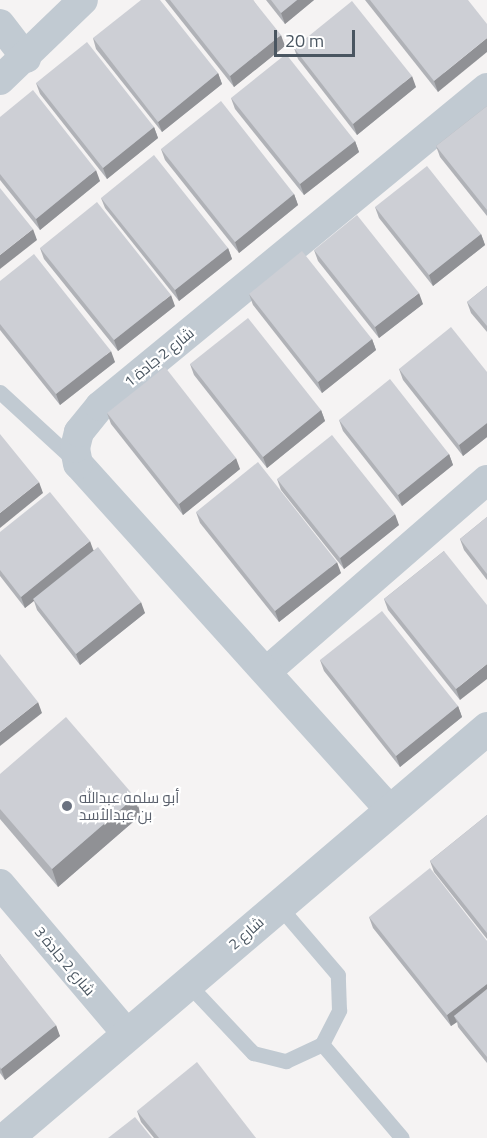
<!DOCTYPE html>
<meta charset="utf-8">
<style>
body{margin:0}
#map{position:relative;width:487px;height:1138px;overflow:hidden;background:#f5f3f3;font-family:"Titillium Web",Cairo,sans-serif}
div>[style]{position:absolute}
.service>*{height:15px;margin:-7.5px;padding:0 7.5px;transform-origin:7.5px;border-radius:7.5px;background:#c1cad2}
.minor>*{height:30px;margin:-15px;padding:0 15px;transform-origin:15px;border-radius:15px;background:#c1cad2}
.tertiary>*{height:33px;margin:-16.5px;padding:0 16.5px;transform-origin:16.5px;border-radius:16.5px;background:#c1cad2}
.wall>*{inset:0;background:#b0b2b7}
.shaded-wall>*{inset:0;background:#909195}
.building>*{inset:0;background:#cdcfd5}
.dots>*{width:16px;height:16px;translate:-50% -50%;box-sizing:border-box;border:3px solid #fff;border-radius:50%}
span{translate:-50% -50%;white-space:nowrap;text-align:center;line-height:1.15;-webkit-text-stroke:4.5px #fff;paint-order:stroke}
.street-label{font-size:15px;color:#4a5661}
.worship-label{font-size:15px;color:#5b616d}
.left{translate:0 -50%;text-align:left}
.scale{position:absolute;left:274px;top:30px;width:81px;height:27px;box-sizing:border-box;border:3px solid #4a5661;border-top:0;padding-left:8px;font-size:18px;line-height:21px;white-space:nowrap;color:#4a5661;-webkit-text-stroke:4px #fff;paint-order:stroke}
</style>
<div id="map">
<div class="service">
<div style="left:0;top:392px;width:102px;rotate:42.6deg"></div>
<div style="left:188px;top:984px;width:95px;rotate:46.7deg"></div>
<div style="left:253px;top:1053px;width:34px;rotate:14deg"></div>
<div style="left:286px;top:1061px;width:40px;rotate:-25deg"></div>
<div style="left:322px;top:1044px;width:38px;rotate:-63deg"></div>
<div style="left:339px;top:1010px;width:35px;rotate:-92deg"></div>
<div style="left:338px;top:975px;width:92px;rotate:-130.6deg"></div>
<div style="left:322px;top:1044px;width:123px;rotate:49.6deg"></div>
</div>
<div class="minor">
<div style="left:0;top:24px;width:43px;rotate:52.6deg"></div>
<div style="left:0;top:80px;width:115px;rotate:-43.9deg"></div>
<div style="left:267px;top:671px;width:291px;rotate:-41deg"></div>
<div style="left:389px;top:809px;width:464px;rotate:-132deg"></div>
<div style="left:78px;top:464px;width:16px;rotate:-101deg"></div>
<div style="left:75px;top:448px;width:16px;rotate:-76deg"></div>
<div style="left:79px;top:432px;width:33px;rotate:-51deg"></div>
<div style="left:100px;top:406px;width:501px;rotate:-39.41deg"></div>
<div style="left:0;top:884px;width:197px;rotate:49.7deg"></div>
</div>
<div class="tertiary">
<div style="left:6px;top:1138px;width:632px;rotate:-40.44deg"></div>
</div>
<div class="wall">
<div style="clip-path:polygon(165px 0,253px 0,285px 46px,234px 87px)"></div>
<div style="clip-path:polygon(266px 0,314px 0,285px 24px)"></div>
<div style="clip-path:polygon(365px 0,468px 0,438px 92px)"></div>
<div style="clip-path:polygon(93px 38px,218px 73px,222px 84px,162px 132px,96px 49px)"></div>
<div style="clip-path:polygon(294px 48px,416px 87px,357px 135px,298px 59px)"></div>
<div style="clip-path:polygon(36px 83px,154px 127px,158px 138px,107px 179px,40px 94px)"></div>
<div style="clip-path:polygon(231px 98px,355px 141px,359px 152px,304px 195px,235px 109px)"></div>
<div style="clip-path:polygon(487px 106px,487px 216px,440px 157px,436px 146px)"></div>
<div style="clip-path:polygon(0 117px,100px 181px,40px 230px,0 180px)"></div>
<div style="clip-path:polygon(161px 149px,294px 194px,298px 205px,239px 253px,165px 160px)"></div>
<div style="clip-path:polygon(101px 198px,228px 248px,232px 259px,179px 301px,105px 208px)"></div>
<div style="clip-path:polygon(375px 207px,481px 234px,485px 245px,433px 286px,379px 218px)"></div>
<div style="clip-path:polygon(40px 248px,175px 306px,118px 351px,44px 259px)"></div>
<div style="clip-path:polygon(314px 250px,423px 304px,379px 338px,318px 261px)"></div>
<div style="clip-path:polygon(0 281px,115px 362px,60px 405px,0 330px)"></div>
<div style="clip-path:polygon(487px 286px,487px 332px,471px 313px,467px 302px)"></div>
<div style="clip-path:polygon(249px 294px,372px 339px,376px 350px,322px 393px,253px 305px)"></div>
<div style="clip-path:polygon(190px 364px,321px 410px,325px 421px,267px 468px,194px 375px)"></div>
<div style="clip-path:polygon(399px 369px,487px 372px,487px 437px,463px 456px,403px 380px)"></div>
<div style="clip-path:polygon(107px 413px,240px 469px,183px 515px,111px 424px)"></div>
<div style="clip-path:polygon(339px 420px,449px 454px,453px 465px,402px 506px,343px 431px)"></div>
<div style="clip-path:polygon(277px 479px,399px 525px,344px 569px,281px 490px)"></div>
<div style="clip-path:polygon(196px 512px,341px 573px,279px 622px,200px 523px)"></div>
<div style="clip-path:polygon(487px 517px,487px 580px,464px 550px,460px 539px)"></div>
<div style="clip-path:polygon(0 532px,94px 550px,145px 613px,80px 665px,37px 610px,34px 601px,25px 608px,0 576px)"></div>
<div style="clip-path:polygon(444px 551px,460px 700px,388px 610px,384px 599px)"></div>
<div style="clip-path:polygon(320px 660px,458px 706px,462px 717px,400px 767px,324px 671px)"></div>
<div style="clip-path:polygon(0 774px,135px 797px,141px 815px,58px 887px,0 819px)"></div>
<div style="clip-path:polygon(487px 815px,487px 939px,434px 872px,430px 861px)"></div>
<div style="clip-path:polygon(369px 917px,487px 941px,487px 1063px,458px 1027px,457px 1022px,451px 1026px,373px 928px)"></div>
<div style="clip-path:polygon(0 954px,60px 1036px,5px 1080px,0 1073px)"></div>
<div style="clip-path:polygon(137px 1111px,256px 1138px,154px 1138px,141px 1122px)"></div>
</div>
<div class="shaded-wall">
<div style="clip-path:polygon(297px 0,314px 0,285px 24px,281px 13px)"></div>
<div style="clip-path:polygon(281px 35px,285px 46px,234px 87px,230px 76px)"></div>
<div style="clip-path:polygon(487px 38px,487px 52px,438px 92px,434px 81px)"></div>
<div style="clip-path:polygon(218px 73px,222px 84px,162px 132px,158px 122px)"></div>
<div style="clip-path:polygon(412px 76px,416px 87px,357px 135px,353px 124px)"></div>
<div style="clip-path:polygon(154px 127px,158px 138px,107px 179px,103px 168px)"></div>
<div style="clip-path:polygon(355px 141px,359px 152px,304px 195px,300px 184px)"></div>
<div style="clip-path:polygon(96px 170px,100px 181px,40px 230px,36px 219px)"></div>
<div style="clip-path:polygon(294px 194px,298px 205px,239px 253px,235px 242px)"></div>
<div style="clip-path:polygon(33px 229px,37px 240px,0 269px,0 255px)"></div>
<div style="clip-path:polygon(481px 234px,485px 245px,433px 286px,429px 275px)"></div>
<div style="clip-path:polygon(228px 248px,232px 259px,179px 301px,175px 290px)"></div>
<div style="clip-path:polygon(419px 293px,423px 304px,379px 338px,375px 327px)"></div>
<div style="clip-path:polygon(171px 295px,175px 306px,118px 351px,114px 340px)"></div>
<div style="clip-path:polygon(372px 339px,376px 350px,322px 393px,318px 382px)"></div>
<div style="clip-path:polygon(111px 351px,115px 362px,60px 405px,56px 394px)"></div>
<div style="clip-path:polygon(321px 410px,325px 421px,267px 468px,263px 457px)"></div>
<div style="clip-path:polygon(487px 423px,487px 437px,463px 456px,459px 445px)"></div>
<div style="clip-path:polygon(449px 454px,453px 465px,402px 506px,398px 495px)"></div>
<div style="clip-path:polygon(236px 458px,240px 469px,183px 515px,179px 504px)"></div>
<div style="clip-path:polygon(39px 482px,43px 493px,0 528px,0 513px)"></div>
<div style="clip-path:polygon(395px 514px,399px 525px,344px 569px,340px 558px)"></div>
<div style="clip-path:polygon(90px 541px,94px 552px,25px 608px,21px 597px)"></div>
<div style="clip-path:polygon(337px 562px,341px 573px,279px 622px,275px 611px)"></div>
<div style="clip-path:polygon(141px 602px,145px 613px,80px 665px,76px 654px)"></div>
<div style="clip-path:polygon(487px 664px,487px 679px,460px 700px,456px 689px)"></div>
<div style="clip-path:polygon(38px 702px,42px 713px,0 746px,0 732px)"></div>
<div style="clip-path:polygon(458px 706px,462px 717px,400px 767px,396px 756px)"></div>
<div style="clip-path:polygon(135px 797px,141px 815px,58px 887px,52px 869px)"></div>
<div style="clip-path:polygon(487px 984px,487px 998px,454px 1016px,457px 1022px,451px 1026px,447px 1015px)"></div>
<div style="clip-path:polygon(56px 1025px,60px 1036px,5px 1080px,1px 1069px)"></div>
</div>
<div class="building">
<div style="clip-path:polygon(141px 0,160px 0,218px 73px,158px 122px,93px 38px)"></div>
<div style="clip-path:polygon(170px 0,253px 0,281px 35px,230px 76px)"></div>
<div style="clip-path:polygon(271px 0,297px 0,281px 13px)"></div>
<div style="clip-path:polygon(370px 0,468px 0,487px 24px,487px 38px,434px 81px)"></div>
<div style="clip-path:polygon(352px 1px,412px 76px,353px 124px,294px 48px)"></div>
<div style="clip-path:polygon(87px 42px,154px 127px,103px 168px,36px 83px)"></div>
<div style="clip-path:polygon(286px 54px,355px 141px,300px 184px,231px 98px)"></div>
<div style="clip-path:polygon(33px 90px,96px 170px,36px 219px,0 174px,0 117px)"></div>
<div style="clip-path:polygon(221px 101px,294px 194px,235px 242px,161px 149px)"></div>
<div style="clip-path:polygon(487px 106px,487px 210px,436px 146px)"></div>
<div style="clip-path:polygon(154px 155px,228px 248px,175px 290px,101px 198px)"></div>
<div style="clip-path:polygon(427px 166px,481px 234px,429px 275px,375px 207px)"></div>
<div style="clip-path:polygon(0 188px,33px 229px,0 255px)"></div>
<div style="clip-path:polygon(97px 202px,171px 295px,114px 340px,40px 248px)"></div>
<div style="clip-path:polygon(357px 215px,419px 293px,375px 327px,314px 250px)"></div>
<div style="clip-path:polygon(302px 251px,372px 339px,318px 382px,249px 294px)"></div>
<div style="clip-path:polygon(34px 254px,111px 351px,56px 394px,0 324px,0 281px)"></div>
<div style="clip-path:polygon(487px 286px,487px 326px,467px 302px)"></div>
<div style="clip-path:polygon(248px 318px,321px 410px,263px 457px,190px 364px)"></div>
<div style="clip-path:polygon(451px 327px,487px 372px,487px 423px,459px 445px,399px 369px)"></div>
<div style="clip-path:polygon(165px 367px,236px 458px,179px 504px,107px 413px)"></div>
<div style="clip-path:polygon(390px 379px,449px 454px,398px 495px,339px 420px)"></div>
<div style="clip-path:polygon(0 434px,39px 482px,0 513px)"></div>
<div style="clip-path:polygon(332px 435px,395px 514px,340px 558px,277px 479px)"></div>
<div style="clip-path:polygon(258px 462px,337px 562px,275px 611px,196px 512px)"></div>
<div style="clip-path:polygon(50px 492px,90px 541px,21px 597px,0 570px,0 532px)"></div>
<div style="clip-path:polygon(487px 517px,487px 574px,460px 539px)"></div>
<div style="clip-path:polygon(98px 547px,141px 602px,76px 654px,33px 599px)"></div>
<div style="clip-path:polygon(444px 551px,487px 605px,487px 664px,456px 689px,384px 599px)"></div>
<div style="clip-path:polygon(382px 611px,458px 706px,396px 756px,320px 660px)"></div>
<div style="clip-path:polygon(0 654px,38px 702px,0 732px)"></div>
<div style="clip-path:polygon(66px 717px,135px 797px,52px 869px,0 809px,0 774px)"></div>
<div style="clip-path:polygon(487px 815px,487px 933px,430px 861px)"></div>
<div style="clip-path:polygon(430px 868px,487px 941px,487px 984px,447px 1015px,369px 917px)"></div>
<div style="clip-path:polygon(0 954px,56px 1025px,1px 1069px,0 1067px)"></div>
<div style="clip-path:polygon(487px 989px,487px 1057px,454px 1016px)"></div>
<div style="clip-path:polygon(197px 1062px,256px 1138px,159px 1138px,137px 1111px)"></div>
<div style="clip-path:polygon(135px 1117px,152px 1138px,108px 1138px)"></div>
</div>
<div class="dots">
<div style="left:67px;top:806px;background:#6b7280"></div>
</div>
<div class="street-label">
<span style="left:159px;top:357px;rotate:-39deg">شارع 2 جادة 1</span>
<span style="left:246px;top:933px;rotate:-41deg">شارع 2</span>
<span style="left:65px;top:961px;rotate:50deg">شارع 2 جادة 3</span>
</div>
<div class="worship-label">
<span class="left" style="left:79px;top:806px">أبو سلمه عبدالله<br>بن عبدالأسد</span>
</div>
<div class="scale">20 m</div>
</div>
